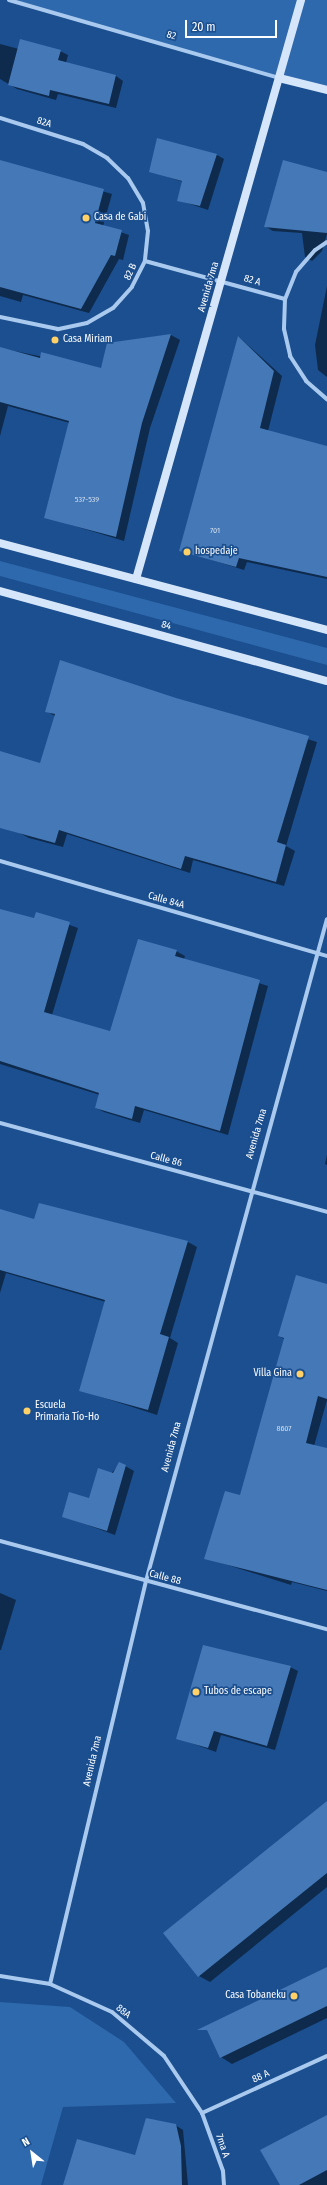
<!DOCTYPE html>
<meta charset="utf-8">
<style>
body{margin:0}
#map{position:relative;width:327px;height:2185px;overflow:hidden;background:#1b4f8f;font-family:"Fira Sans Condensed",sans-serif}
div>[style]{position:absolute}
.green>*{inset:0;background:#2e69ad}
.shadow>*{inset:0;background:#0007}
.building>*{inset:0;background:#4478b7}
.street>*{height:4px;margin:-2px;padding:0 2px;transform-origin:2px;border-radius:2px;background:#a9c9ee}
.secondary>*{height:8px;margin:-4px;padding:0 4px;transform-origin:4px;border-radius:4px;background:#d6e6fa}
.dots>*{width:11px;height:11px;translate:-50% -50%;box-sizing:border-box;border:2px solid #1b4f8f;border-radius:50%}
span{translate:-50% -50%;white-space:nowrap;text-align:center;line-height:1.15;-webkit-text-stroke:3.5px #1b4f8f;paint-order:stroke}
.number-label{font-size:8px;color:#d0dded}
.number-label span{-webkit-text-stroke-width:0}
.street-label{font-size:10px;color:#fff}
.poi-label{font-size:10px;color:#fff}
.left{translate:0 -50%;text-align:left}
.right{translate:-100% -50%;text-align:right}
.north{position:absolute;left:12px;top:2133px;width:40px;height:40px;-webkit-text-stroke:3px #1b4f8f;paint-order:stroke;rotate:330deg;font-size:11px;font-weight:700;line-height:16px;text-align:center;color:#fff}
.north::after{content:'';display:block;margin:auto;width:14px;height:18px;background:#fff;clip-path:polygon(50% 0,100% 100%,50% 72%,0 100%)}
.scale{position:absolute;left:185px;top:20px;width:92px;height:18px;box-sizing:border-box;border:2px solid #fff;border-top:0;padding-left:5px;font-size:12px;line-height:14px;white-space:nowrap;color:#fff;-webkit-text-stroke:3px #1b4f8f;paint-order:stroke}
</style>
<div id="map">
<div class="green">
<div style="clip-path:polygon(9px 0,327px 0,327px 90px)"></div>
<div style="clip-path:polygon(0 561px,327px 648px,327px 665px,0 576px)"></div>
<div style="clip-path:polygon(0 2002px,70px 2007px,124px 2042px,176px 2103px,63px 2107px,41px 2185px,0 2185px)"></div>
</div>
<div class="shadow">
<div style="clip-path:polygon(0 44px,19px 49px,60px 51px,68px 55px,66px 63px,116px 76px,123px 81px,116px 108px,58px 94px,56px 100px,17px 89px,0 79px)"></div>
<div style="clip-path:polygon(217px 155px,224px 159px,208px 210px,178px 200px,183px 182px,150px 171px)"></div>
<div style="clip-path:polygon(2px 162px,112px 194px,103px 226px,129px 235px,123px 260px,119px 259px,89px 313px,23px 295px,21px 302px,0 296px)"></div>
<div style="clip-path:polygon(327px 174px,327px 234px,322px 251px,312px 261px,305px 257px,302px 233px,273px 231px,265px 226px)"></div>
<div style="clip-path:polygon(327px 286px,327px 377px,318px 370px,315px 345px)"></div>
<div style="clip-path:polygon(171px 335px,180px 340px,150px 428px,124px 541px,45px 517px,70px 423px,8px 406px,0 436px,0 348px,102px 369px,108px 344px)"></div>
<div style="clip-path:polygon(239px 337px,282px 376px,268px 431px,327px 447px,327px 579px,247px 562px,244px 570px,180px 550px)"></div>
<div style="clip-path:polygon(176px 699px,317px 742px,286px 846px,295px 851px,284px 886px,193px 860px,190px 873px,67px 834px,63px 847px,29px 838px,0 823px,0 752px,41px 764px,55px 716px,46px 711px)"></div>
<div style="clip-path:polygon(0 910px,34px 920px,36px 913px,78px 928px,52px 1015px,111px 1032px,176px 951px,185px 956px,184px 959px,268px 986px,228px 1135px,144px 1110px,140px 1123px,104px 1112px,96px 1108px,100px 1095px,0 1064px)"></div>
<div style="clip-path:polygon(327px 1155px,327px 1165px,325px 1164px)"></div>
<div style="clip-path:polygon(0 1210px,35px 1220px,188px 1242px,197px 1247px,170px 1338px,178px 1343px,157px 1415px,80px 1390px,106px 1302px,6px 1273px,0 1293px)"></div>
<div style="clip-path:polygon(327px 1285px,327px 1400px,314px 1446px,327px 1452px,327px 1591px,292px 1582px,291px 1585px,206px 1558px,241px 1497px,284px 1339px,279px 1336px)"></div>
<div style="clip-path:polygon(120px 1463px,134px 1471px,115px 1535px,63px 1516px,90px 1499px)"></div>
<div style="clip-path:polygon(0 1593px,16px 1600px,1px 1650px,0 1650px)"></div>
<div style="clip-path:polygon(290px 1667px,298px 1671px,275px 1750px,221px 1735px,216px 1752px,177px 1738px)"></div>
<div style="clip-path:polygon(327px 1802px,327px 1887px,210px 1982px,199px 1976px)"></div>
<div style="clip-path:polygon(327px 1968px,327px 2018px,232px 2064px,221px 2057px)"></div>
<div style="clip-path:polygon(327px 2120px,327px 2185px,281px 2185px)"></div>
<div style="clip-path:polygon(175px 2125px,183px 2130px,188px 2185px,64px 2185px,136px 2156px)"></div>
</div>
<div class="building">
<div style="clip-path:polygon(20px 39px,61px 50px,58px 60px,116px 75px,109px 104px,50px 90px,49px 96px,8px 85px)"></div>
<div style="clip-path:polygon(157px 138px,217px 154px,200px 206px,177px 201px,182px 181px,149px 172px)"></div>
<div style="clip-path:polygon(0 160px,104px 189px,95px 223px,122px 230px,115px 256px,111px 255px,81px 309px,0 287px)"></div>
<div style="clip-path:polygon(283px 160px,327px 172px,327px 233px,264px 227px)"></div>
<div style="clip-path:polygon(171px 334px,142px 423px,116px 537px,44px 518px,69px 421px,0 402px,0 347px,40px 358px,41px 352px,101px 368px,107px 343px)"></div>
<div style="clip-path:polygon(238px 336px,274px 371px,260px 428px,327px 446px,327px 577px,239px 558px,236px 567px,179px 551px)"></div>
<div style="clip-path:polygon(60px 660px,176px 698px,309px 736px,277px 842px,286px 845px,276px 882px,185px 856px,181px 869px,59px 830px,55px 843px,0 828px,0 751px,40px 763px,55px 714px,45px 712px)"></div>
<div style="clip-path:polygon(0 909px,34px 918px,36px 912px,70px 922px,44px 1012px,110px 1031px,138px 939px,177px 950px,175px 956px,260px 980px,220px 1131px,135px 1106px,132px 1119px,95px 1108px,99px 1093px,0 1061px)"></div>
<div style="clip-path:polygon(39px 1203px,188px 1241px,160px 1334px,169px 1337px,148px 1410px,79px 1391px,105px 1300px,0 1270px,0 1209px,34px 1219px)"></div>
<div style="clip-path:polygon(296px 1275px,327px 1284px,327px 1399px,318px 1396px,306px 1443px,327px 1448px,327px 1590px,204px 1559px,225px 1491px,240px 1495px,284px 1338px,278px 1336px)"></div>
<div style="clip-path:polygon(119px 1462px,126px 1465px,107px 1531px,62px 1517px,69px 1492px,89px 1498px,98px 1468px,113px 1473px)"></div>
<div style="clip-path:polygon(203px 1645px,291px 1666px,267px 1746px,214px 1731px,208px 1748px,176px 1739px)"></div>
<div style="clip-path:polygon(327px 1801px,327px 1873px,198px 1977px,163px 1933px)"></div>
<div style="clip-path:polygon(327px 1967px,327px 2006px,220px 2058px,207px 2030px,197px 2030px)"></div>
<div style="clip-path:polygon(327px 2115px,327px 2170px,299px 2185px,280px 2185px,260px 2150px)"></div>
<div style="clip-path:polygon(146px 2118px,176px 2124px,181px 2146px,182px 2185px,63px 2185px,77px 2139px,135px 2155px)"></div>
</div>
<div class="street">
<div style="left:9px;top:0;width:281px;rotate:16.1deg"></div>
<div style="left:0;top:118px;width:87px;rotate:17.4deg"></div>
<div style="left:83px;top:144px;width:28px;rotate:30deg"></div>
<div style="left:107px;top:158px;width:29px;rotate:44deg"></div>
<div style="left:128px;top:178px;width:29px;rotate:59deg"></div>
<div style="left:143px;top:203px;width:28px;rotate:80deg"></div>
<div style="left:148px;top:231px;width:30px;rotate:96deg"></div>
<div style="left:145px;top:261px;width:29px;rotate:117deg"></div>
<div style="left:132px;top:287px;width:28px;rotate:132deg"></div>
<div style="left:113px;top:308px;width:30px;rotate:150deg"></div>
<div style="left:87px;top:323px;width:30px;rotate:168deg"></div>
<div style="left:58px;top:329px;width:59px;rotate:-168.3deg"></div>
<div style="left:327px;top:242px;width:14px;rotate:146deg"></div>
<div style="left:315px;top:250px;width:29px;rotate:131deg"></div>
<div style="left:296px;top:272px;width:29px;rotate:112deg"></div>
<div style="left:285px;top:299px;width:30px;rotate:92deg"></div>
<div style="left:284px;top:329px;width:28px;rotate:77deg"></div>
<div style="left:290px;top:356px;width:30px;rotate:57deg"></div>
<div style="left:306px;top:381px;width:28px;rotate:41deg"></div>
<div style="left:145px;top:261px;width:145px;rotate:15.2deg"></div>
<div style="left:0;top:861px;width:341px;rotate:16.2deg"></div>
<div style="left:0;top:1123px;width:339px;rotate:15.2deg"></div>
<div style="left:0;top:1541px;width:339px;rotate:15.1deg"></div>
<div style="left:0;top:1976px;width:51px;rotate:9.1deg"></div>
<div style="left:50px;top:1984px;width:68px;rotate:24.3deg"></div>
<div style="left:112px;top:2012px;width:68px;rotate:40.2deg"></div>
<div style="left:164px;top:2056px;width:69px;rotate:56.3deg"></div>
<div style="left:202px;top:2113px;width:62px;rotate:70.1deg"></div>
<div style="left:223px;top:2171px;width:14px;rotate:86deg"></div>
<div style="left:50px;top:1984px;width:414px;rotate:-76.6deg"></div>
<div style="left:146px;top:1581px;width:686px;rotate:-74.71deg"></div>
<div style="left:202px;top:2113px;width:137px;rotate:-24.5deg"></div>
</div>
<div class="secondary">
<div style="left:279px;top:78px;width:49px;rotate:14deg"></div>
<div style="left:0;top:543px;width:338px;rotate:14.9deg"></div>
<div style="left:136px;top:579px;width:602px;rotate:-74.09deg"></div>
<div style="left:0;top:591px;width:339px;rotate:15.4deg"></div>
</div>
<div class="dots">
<div style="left:86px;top:218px;background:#ffd166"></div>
<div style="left:55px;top:340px;background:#ffd166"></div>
<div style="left:187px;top:552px;background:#ffd166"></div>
<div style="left:300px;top:1374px;background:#ffd166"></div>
<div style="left:27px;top:1411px;background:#ffd166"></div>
<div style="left:196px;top:1692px;background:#ffd166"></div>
<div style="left:294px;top:1996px;background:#ffd166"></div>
</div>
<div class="number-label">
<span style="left:87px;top:500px">537-539</span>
<span style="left:215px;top:531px">701</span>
<span style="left:284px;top:1429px">8607</span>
</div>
<div class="street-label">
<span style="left:171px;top:36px;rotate:16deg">82</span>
<span style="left:44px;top:123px;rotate:18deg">82A</span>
<span style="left:131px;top:272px;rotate:-65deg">82 B</span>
<span style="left:252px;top:281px;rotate:17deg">82 A</span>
<span style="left:209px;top:287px;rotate:-74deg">Avenida 7ma</span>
<span style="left:166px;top:626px;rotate:15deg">84</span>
<span style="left:166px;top:901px;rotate:16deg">Calle 84A</span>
<span style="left:257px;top:1134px;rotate:-74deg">Avenida 7ma</span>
<span style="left:166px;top:1160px;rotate:15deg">Calle 86</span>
<span style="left:172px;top:1447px;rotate:-75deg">Avenida 7ma</span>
<span style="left:165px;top:1578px;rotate:15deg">Calle 88</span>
<span style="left:93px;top:1761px;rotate:-77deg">Avenida 7ma</span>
<span style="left:123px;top:2012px;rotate:38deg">88A</span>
<span style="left:261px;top:2077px;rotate:-25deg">88 A</span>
<span style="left:222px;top:2146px;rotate:71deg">7ma A</span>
</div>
<div class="poi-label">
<span class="left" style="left:94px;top:218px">Casa de Gabi</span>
<span class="left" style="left:63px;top:340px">Casa Miriam</span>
<span class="left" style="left:195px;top:552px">hospedaje</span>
<span class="right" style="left:292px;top:1374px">Villa Gina</span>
<span class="left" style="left:35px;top:1411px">Escuela<br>Primaria Tío-Ho</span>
<span class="left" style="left:204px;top:1692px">Tubos de escape</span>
<span class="right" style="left:286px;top:1996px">Casa Tobaneku</span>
</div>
<div class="north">N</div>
<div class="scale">20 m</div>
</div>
